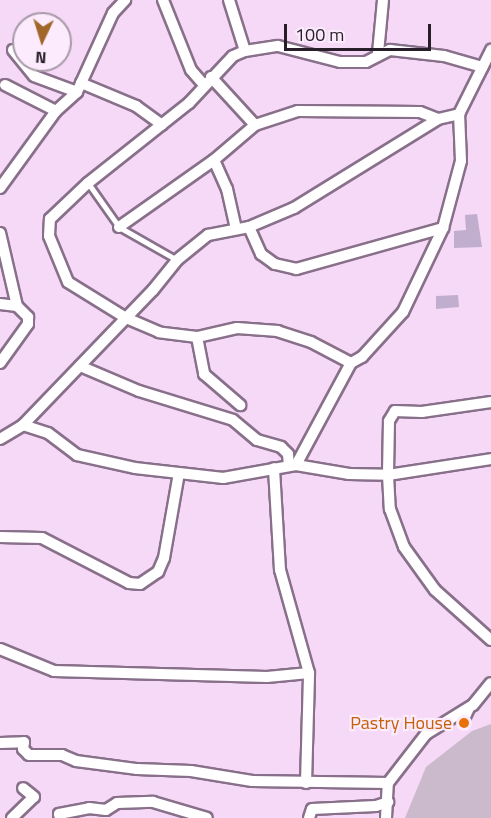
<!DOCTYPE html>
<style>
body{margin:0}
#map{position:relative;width:491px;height:818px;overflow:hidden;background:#f5d9f7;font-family:"Titillium Web",sans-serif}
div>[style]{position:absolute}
.green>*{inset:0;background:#cabacb}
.building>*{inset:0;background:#c1adcd}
.roads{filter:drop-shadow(2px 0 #89708a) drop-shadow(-2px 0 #89708a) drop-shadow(0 2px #89708a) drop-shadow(0 -2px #89708a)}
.lane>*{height:5px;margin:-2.5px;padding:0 2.5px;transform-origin:2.5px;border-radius:2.5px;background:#fff}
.street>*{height:10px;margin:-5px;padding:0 5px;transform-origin:5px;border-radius:5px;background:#fff}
.dots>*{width:16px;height:16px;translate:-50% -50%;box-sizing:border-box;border:3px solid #fcebfc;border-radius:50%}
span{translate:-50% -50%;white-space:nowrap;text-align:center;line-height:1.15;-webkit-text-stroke:4.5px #fcebfc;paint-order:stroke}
.food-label{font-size:18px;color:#c56008}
.right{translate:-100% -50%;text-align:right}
.north{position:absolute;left:12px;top:12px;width:60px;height:60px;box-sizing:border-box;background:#fcebfc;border:2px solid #a799a8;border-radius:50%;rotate:184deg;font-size:16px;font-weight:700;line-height:24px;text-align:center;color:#281e29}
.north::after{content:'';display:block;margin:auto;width:21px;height:27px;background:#a26728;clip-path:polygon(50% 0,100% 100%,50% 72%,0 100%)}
.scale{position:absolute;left:284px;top:24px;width:147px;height:27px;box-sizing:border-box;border:3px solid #281e29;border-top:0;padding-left:8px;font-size:18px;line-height:21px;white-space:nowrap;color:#281e29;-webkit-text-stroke:4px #fcebfc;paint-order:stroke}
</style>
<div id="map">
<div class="green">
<div style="clip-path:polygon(491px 724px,491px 818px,405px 818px,426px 767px,472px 731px)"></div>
</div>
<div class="building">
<div style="clip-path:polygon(477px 214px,482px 247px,454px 248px,454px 231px,466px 230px,465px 215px)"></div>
<div style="clip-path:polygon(458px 295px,459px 307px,436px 309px,436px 296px)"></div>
</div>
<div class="roads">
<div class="lane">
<div style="left:88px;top:183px;width:54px;rotate:54.8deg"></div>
<div style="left:119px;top:227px;width:67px;rotate:29.6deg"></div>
<div style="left:464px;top:723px;width:17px;rotate:-65deg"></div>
</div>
<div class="street">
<div style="left:163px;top:0;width:75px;rotate:68.2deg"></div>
<div style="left:191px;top:70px;width:20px;rotate:49deg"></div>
<div style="left:229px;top:0;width:53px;rotate:72.6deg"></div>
<div style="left:13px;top:50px;width:33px;rotate:51deg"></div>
<div style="left:34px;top:76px;width:46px;rotate:20.4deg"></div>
<div style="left:378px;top:53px;width:53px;rotate:-84.6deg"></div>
<div style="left:211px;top:77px;width:65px;rotate:47.5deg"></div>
<div style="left:81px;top:83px;width:60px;rotate:22.7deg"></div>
<div style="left:136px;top:106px;width:32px;rotate:36deg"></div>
<div style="left:5px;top:85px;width:57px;rotate:27deg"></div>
<div style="left:214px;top:160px;width:32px;rotate:66deg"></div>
<div style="left:227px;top:189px;width:41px;rotate:77.3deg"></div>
<div style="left:0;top:188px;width:95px;rotate:-54deg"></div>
<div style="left:56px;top:111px;width:28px;rotate:-42deg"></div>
<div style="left:77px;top:92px;width:87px;rotate:-65.5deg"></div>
<div style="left:113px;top:13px;width:18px;rotate:-47deg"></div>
<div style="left:119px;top:227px;width:116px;rotate:-35.2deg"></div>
<div style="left:214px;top:160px;width:54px;rotate:-40.5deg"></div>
<div style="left:255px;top:125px;width:45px;rotate:-18deg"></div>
<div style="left:298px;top:111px;width:122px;rotate:0.5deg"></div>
<div style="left:420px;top:112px;width:19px;rotate:21deg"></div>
<div style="left:249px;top:227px;width:30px;rotate:66deg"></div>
<div style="left:261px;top:254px;width:17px;rotate:36deg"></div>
<div style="left:275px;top:264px;width:22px;rotate:13deg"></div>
<div style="left:296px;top:269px;width:153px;rotate:-15.6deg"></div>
<div style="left:0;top:233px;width:75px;rotate:76.9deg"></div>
<div style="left:0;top:304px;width:17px;rotate:7deg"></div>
<div style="left:17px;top:306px;width:16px;rotate:45deg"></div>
<div style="left:28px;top:317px;width:7px;rotate:90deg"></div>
<div style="left:28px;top:324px;width:48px;rotate:125.7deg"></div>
<div style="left:197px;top:337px;width:38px;rotate:79deg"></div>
<div style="left:204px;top:374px;width:48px;rotate:40.7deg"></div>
<div style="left:351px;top:363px;width:45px;rotate:-152.3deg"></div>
<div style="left:311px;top:342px;width:35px;rotate:-162deg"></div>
<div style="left:278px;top:331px;width:41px;rotate:-175.8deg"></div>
<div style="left:237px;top:328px;width:41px;rotate:167.3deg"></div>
<div style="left:197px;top:337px;width:38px;rotate:-173deg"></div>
<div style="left:159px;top:332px;width:36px;rotate:-157deg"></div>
<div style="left:126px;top:318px;width:68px;rotate:-148.2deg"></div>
<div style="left:68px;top:282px;width:50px;rotate:-112.4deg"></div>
<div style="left:49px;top:236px;width:17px;rotate:-87deg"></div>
<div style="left:50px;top:219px;width:52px;rotate:-43.5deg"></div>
<div style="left:88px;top:183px;width:129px;rotate:-38.4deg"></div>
<div style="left:189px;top:103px;width:64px;rotate:-46.9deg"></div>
<div style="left:233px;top:56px;width:13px;rotate:-23deg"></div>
<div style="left:245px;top:51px;width:33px;rotate:-9deg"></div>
<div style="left:278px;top:46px;width:64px;rotate:14.5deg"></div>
<div style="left:340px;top:62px;width:26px"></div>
<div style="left:366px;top:62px;width:27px;rotate:-27deg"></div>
<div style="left:390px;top:50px;width:54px;rotate:6.3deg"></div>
<div style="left:444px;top:56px;width:40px;rotate:16deg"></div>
<div style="left:80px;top:366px;width:64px;rotate:23deg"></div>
<div style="left:139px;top:391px;width:98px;rotate:17.1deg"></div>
<div style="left:233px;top:420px;width:31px;rotate:40deg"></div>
<div style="left:257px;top:440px;width:25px;rotate:16deg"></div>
<div style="left:281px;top:447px;width:10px;rotate:45deg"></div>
<div style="left:288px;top:454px;width:11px;rotate:85deg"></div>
<div style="left:491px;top:402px;width:70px;rotate:171.8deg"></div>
<div style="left:422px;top:412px;width:27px;rotate:-178deg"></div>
<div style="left:395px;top:411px;width:12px;rotate:121deg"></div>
<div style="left:389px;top:421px;width:54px;rotate:91.1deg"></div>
<div style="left:388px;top:475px;width:34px;rotate:87deg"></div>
<div style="left:390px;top:509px;width:40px;rotate:69.8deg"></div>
<div style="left:404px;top:547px;width:53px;rotate:54.2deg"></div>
<div style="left:435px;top:590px;width:75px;rotate:41.8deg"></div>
<div style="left:23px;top:425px;width:187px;rotate:-46.1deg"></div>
<div style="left:153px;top:290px;width:38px;rotate:-51deg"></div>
<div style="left:177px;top:260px;width:40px;rotate:-39deg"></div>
<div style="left:208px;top:235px;width:42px;rotate:-11deg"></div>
<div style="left:249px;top:227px;width:49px;rotate:-22.9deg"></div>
<div style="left:294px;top:208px;width:169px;rotate:-31.7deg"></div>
<div style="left:438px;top:119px;width:22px;rotate:-13deg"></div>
<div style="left:459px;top:114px;width:72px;rotate:-63.4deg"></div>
<div style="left:0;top:439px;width:27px;rotate:-31deg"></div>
<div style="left:23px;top:425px;width:26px;rotate:18deg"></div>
<div style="left:48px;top:433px;width:36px;rotate:37deg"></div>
<div style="left:77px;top:455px;width:59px;rotate:12.6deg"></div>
<div style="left:135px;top:468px;width:89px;rotate:6.5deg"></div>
<div style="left:223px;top:478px;width:74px;rotate:-10.1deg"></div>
<div style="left:296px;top:465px;width:54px;rotate:9.6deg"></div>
<div style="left:349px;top:474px;width:39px;rotate:1deg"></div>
<div style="left:388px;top:475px;width:104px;rotate:-8.8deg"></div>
<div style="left:296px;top:465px;width:116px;rotate:-61.7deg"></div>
<div style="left:351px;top:363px;width:13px;rotate:-29deg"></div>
<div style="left:362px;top:357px;width:61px;rotate:-47.7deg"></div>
<div style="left:403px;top:312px;width:93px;rotate:-64.5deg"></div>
<div style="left:443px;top:228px;width:69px;rotate:-75deg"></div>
<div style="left:461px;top:161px;width:47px;rotate:-92.4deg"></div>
<div style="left:0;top:537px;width:42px;rotate:1.4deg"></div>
<div style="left:42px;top:538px;width:98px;rotate:27.3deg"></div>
<div style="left:129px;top:583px;width:11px;rotate:5deg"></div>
<div style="left:140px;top:584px;width:22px;rotate:-34deg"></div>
<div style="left:158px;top:572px;width:15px;rotate:-67deg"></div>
<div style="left:164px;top:558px;width:86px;rotate:-80deg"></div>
<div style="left:0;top:649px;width:58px;rotate:22.2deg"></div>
<div style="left:54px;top:671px;width:213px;rotate:1.6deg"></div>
<div style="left:267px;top:677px;width:42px;rotate:-5.4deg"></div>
<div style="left:309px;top:673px;width:107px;rotate:-105.7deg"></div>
<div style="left:280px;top:570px;width:102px;rotate:-93.4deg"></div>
<div style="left:0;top:743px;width:24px;rotate:-2deg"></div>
<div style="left:24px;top:742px;width:7px;rotate:98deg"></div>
<div style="left:23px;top:749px;width:8px;rotate:45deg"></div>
<div style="left:29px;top:755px;width:33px"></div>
<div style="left:62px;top:755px;width:15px;rotate:23deg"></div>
<div style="left:76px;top:761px;width:62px;rotate:7.5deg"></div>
<div style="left:137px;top:769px;width:54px;rotate:2.1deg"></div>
<div style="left:191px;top:771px;width:62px;rotate:9.3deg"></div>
<div style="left:252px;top:781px;width:136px;rotate:0.8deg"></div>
<div style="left:388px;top:783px;width:62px;rotate:-52.2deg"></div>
<div style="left:426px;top:734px;width:55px;rotate:-31.7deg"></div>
<div style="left:473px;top:705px;width:28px;rotate:-51deg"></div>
<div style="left:306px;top:783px;width:110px;rotate:-88.4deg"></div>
<div style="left:12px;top:818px;width:30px;rotate:-44deg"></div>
<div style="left:34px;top:797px;width:14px;rotate:-141deg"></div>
<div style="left:60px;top:818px;width:4px;rotate:-104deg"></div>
<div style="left:59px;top:814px;width:31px;rotate:-11deg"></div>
<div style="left:89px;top:808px;width:17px;rotate:7deg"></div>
<div style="left:106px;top:810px;width:13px;rotate:-32deg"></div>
<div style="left:117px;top:803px;width:36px;rotate:-2deg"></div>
<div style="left:153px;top:802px;width:56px;rotate:16.5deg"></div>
<div style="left:309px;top:818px;width:9px;rotate:-72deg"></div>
<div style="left:312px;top:809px;width:64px;rotate:-2.7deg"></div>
<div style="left:376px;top:806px;width:13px;rotate:-18deg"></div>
<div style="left:386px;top:818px;width:35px;rotate:-87deg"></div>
</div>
</div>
<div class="dots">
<div style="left:464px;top:723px;background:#e8710a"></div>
</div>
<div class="food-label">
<span class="right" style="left:452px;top:723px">Pastry House</span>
</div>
<div class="north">N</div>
<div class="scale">100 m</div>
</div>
